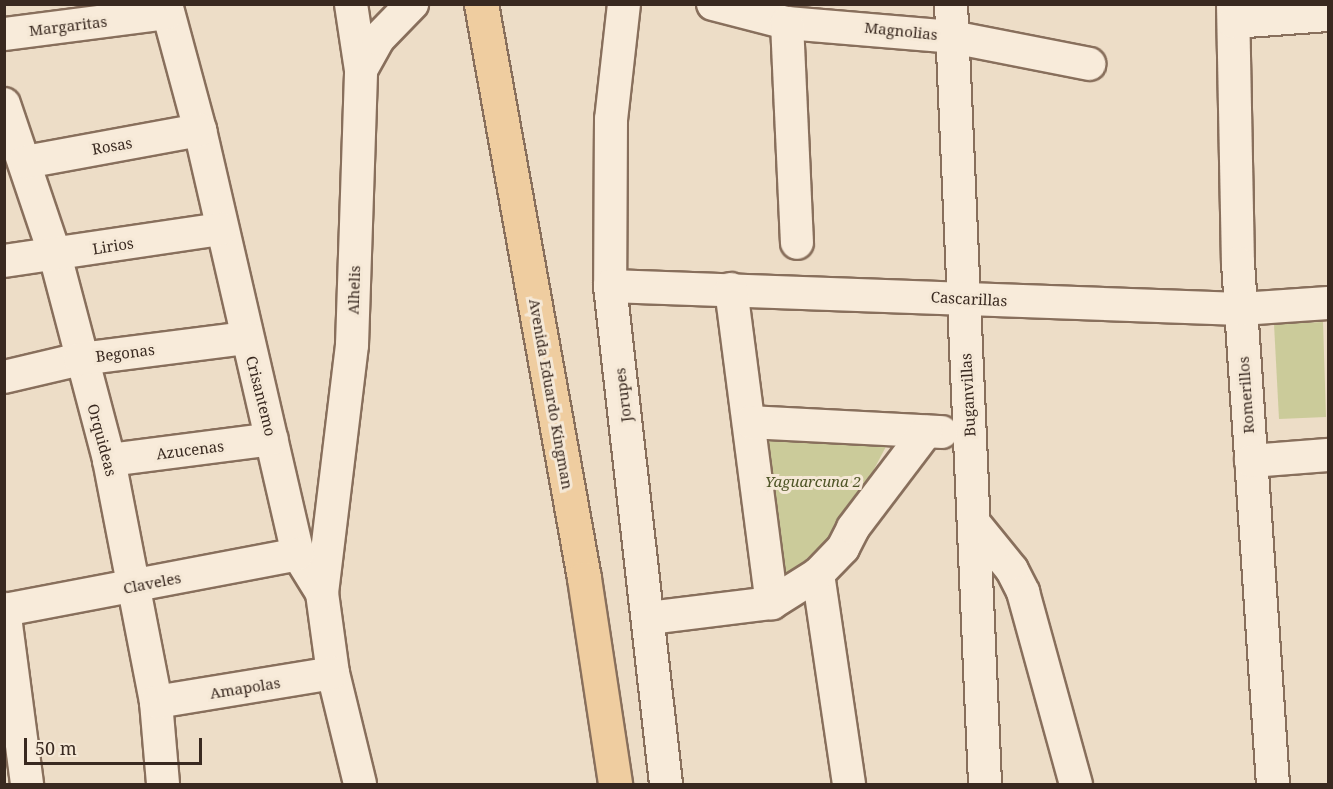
<!DOCTYPE html>
<style>
body{margin:0}
#map{position:relative;width:1333px;height:789px;overflow:hidden;background:#edddc7;font-family:"Noto Serif",serif}
div>[style]{position:absolute}
.green>*{inset:0;background:#cbcb9a}
.roads{filter:drop-shadow(2px 0 #886f5c) drop-shadow(-2px 0 #886f5c) drop-shadow(0 2px #886f5c) drop-shadow(0 -2px #886f5c)}
.minor>*{height:32px;margin:-16px;padding:0 16px;transform-origin:16px;border-radius:16px;background:#f8ebda}
.major>*{height:33px;margin:-16.5px;padding:0 16.5px;transform-origin:16.5px;border-radius:16.5px;background:#efcda0}
span{translate:-50% -50%;white-space:nowrap;text-align:center;line-height:1.15;-webkit-text-stroke:6px #f5e8d6;paint-order:stroke}
.street-label{font-size:15px;color:#392920}
.park-label{font-size:15px;color:#4f5527;font-style:italic}
.frame{position:absolute;inset:0;border:6px solid #392920;pointer-events:none}
.scale{position:absolute;left:24px;top:738px;width:178px;height:27px;box-sizing:border-box;border:3px solid #392920;border-top:0;padding-left:8px;font-size:18px;line-height:21px;white-space:nowrap;color:#392920;-webkit-text-stroke:4px #f5e8d6;paint-order:stroke}
</style>
<div id="map">
<div class="green">
<div style="clip-path:polygon(1323px 322px,1326px 417px,1279px 419px,1274px 324px)"></div>
<div style="clip-path:polygon(762px 438px,890px 439px,863px 490px,830px 538px,779px 583px)"></div>
</div>
<div class="roads">
<div class="minor">
<div style="left:166px;top:4px;width:131px;rotate:74.9deg"></div>
<div style="left:200px;top:130px;width:435px;rotate:77deg"></div>
<div style="left:298px;top:554px;width:46px;rotate:58.4deg"></div>
<div style="left:322px;top:593px;width:81px;rotate:82.2deg"></div>
<div style="left:333px;top:673px;width:114px;rotate:76.3deg"></div>
<div style="left:351px;top:4px;width:67px;rotate:81.4deg"></div>
<div style="left:624px;top:4px;width:116px;rotate:96.4deg"></div>
<div style="left:611px;top:119px;width:167px;rotate:90.3deg"></div>
<div style="left:610px;top:286px;width:501px;rotate:83.58deg"></div>
<div style="left:713px;top:4px;width:76px;rotate:14.4deg"></div>
<div style="left:787px;top:23px;width:166px;rotate:4.8deg"></div>
<div style="left:952px;top:37px;width:140px;rotate:11.1deg"></div>
<div style="left:951px;top:4px;width:781px;rotate:87.5deg"></div>
<div style="left:1233px;top:4px;width:259px;rotate:88.9deg"></div>
<div style="left:1238px;top:263px;width:522px;rotate:86.16deg"></div>
<div style="left:1234px;top:22px;width:94px;rotate:-4.3deg"></div>
<div style="left:787px;top:23px;width:220px;rotate:87.4deg"></div>
<div style="left:4px;top:34px;width:165px;rotate:-7.3deg"></div>
<div style="left:4px;top:104px;width:159px;rotate:71.3deg"></div>
<div style="left:55px;top:255px;width:212px;rotate:75.2deg"></div>
<div style="left:109px;top:460px;width:247px;rotate:79deg"></div>
<div style="left:156px;top:702px;width:82px;rotate:85.1deg"></div>
<div style="left:25px;top:162px;width:178px;rotate:-10.4deg"></div>
<div style="left:4px;top:261px;width:220px;rotate:-8.4deg"></div>
<div style="left:610px;top:286px;width:631px;rotate:2.09deg"></div>
<div style="left:1241px;top:309px;width:87px;rotate:-3.9deg"></div>
<div style="left:731px;top:289px;width:317px;rotate:82.6deg"></div>
<div style="left:4px;top:377px;width:78px;rotate:-13.3deg"></div>
<div style="left:80px;top:359px;width:168px;rotate:-7.2deg"></div>
<div style="left:750px;top:422px;width:192px;rotate:3deg"></div>
<div style="left:109px;top:460px;width:164px;rotate:-7.3deg"></div>
<div style="left:1251px;top:461px;width:77px;rotate:-4.5deg"></div>
<div style="left:974px;top:523px;width:60px;rotate:51deg"></div>
<div style="left:1012px;top:570px;width:25px;rotate:63deg"></div>
<div style="left:1023px;top:592px;width:199px;rotate:74.6deg"></div>
<div style="left:818px;top:574px;width:212px;rotate:81.6deg"></div>
<div style="left:322px;top:593px;width:250px;rotate:-83.1deg"></div>
<div style="left:352px;top:345px;width:275px;rotate:-88.1deg"></div>
<div style="left:361px;top:70px;width:35px;rotate:-61deg"></div>
<div style="left:378px;top:39px;width:49px;rotate:-45.8deg"></div>
<div style="left:4px;top:609px;width:177px;rotate:82.5deg"></div>
<div style="left:5px;top:610px;width:298px;rotate:-10.8deg"></div>
<div style="left:649px;top:618px;width:124px;rotate:-7deg"></div>
<div style="left:772px;top:603px;width:54px;rotate:-32.2deg"></div>
<div style="left:818px;top:574px;width:36px;rotate:-46deg"></div>
<div style="left:843px;top:548px;width:22px;rotate:-63deg"></div>
<div style="left:853px;top:528px;width:121px;rotate:-52.8deg"></div>
<div style="left:156px;top:702px;width:179px;rotate:-9.3deg"></div>
</div>
<div class="major">
<div style="left:481px;top:4px;width:583px;rotate:79.83deg"></div>
<div style="left:584px;top:578px;width:208px;rotate:81.4deg"></div>
</div>
</div>
<div class="street-label">
<span style="left:68px;top:26px;rotate:-7deg">Margaritas</span>
<span style="left:901px;top:31px;rotate:6deg">Magnolias</span>
<span style="left:112px;top:146px;rotate:-10deg">Rosas</span>
<span style="left:113px;top:246px;rotate:-9deg">Lirios</span>
<span style="left:354px;top:290px;rotate:-88deg">Alhelis</span>
<span style="left:969px;top:299px;rotate:3deg">Cascarillas</span>
<span style="left:125px;top:353px;rotate:-7deg">Begonas</span>
<span style="left:551px;top:394px;rotate:80deg">Avenida Eduardo Kingman</span>
<span style="left:623px;top:395px;rotate:-97deg">Jorupes</span>
<span style="left:968px;top:395px;rotate:-93deg">Buganvillas</span>
<span style="left:1246px;top:395px;rotate:-94deg">Romerillos</span>
<span style="left:261px;top:396px;rotate:76deg">Crisantemo</span>
<span style="left:102px;top:440px;rotate:75deg">Orquideas</span>
<span style="left:190px;top:450px;rotate:-7deg">Azucenas</span>
<span style="left:152px;top:583px;rotate:-11deg">Claveles</span>
<span style="left:245px;top:688px;rotate:-9deg">Amapolas</span>
</div>
<div class="park-label">
<span style="left:813px;top:482px">Yaguarcuna 2</span>
</div>
<div class="frame"></div>
<div class="scale">50 m</div>
</div>
